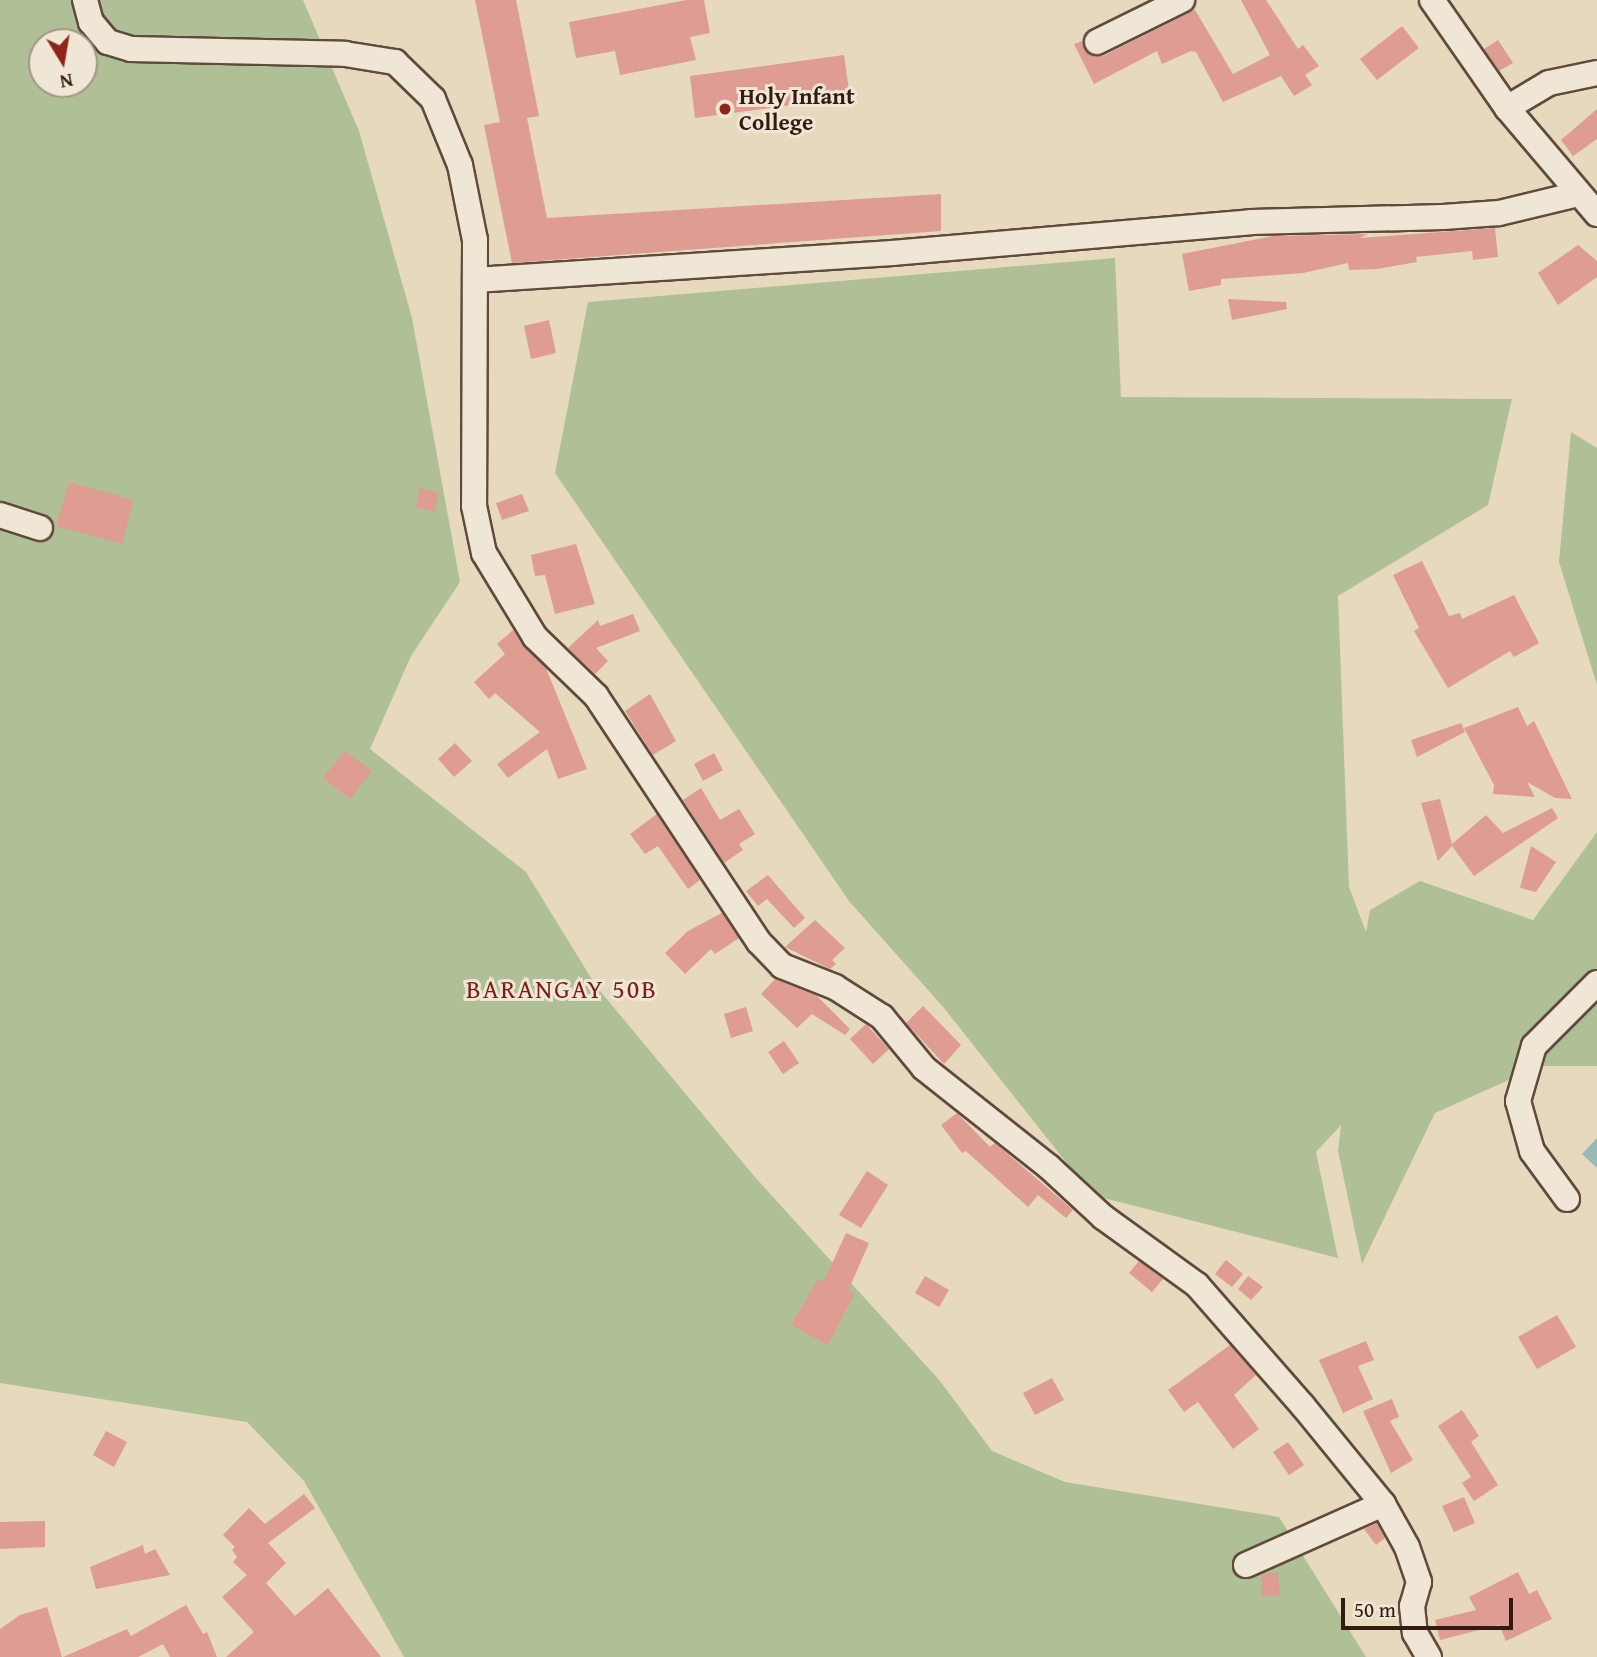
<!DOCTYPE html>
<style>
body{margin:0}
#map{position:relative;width:1597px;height:1657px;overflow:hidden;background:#e6d9be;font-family:"Gentium Book Plus",serif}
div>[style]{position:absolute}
.green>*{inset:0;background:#afc096}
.water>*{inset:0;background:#97b9b7}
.building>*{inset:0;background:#de9c92}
.roads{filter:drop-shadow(2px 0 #604a3c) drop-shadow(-2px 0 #604a3c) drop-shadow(0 2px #604a3c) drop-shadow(0 -2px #604a3c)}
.minor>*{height:24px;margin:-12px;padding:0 12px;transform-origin:12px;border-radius:12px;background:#efe6d5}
.dots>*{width:19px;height:19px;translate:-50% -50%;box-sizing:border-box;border:4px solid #efe6d5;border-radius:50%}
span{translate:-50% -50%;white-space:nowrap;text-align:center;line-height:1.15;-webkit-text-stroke:6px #efe6d5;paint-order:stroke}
.poi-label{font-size:23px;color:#331b11;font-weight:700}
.left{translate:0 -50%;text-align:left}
.quarter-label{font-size:26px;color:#7a1f14;letter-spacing:2px}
.north{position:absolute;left:28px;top:28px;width:70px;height:70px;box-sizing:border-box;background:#efe6d5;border:2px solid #a49587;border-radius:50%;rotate:169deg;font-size:19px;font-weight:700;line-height:28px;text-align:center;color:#331b11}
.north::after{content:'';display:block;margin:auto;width:24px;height:32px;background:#8f2418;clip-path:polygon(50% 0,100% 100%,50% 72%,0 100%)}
.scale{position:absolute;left:1341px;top:1598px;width:172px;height:32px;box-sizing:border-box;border:4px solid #331b11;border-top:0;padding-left:9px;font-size:21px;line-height:24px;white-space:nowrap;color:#331b11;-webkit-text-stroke:5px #efe6d5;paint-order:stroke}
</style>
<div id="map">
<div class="green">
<div style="clip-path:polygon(evenodd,0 0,303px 0,359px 131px,412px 318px,460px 582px,411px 656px,370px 749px,526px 872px,596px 986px,754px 1176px,940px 1381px,992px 1451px,1065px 1482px,1279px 1517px,1366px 1657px,404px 1657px,304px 1481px,247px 1422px,0 1383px,0 0,42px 42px,84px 42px,84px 84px,42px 84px,42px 42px)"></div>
<div style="clip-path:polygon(1115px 258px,1121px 397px,1512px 399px,1488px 505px,1338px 596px,1349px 887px,1366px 932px,1370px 910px,1420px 881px,1533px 920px,1597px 832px,1597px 1066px,1540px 1066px,1435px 1113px,1362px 1264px,1338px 1151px,1341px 1125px,1316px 1152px,1338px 1258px,1092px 1195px,944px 1008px,849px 901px,555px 473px,588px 302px)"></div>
<div style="clip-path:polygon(1571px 432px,1597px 448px,1597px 685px,1559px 562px)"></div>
</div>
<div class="water">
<div style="clip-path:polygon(1597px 1138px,1597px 1168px,1582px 1154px)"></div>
</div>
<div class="building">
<div style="clip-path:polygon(475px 0,516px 0,539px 116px,527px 118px,547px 218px,941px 194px,941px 231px,512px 263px,484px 125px,500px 122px)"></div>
<div style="clip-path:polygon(687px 0,704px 0,710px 33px,690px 37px,696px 60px,620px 75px,615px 51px,576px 58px,569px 22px)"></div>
<div style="clip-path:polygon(1241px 0,1266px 0,1298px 49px,1303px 45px,1319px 66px,1305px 75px,1312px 85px,1294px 96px,1281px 76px,1223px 102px,1196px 52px,1191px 51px,1162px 64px,1157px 51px,1094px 84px,1074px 44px,1082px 41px,1088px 54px,1103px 56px,1195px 10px,1233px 74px,1270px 55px)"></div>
<div style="clip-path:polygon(1402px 26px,1419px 48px,1377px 80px,1360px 59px)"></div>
<div style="clip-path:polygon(1498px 40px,1513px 63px,1499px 71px,1484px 49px)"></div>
<div style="clip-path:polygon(844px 55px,850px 97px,695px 118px,690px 76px)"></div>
<div style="clip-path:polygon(1597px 109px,1597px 139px,1573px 156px,1561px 140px)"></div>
<div style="clip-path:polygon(1495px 228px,1498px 257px,1473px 260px,1472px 251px,1416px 257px,1417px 262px,1377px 269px,1349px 270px,1348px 263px,1303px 273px,1221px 279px,1221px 285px,1189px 291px,1182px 254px,1273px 236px,1368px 234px,1360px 238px)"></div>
<div style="clip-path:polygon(1578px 245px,1597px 261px,1597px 277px,1558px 305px,1538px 273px)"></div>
<div style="clip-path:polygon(1228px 299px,1286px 302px,1287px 309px,1232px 320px)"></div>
<div style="clip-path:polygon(549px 320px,556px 353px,531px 359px,524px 326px)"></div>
<div style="clip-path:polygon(69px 482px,134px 500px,122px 544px,56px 526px)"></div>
<div style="clip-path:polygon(420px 488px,439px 493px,434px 512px,416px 507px)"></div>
<div style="clip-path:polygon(522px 494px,529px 511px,502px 520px,496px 503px)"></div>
<div style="clip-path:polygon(576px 544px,595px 604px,555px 614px,545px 575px,535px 576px,531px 555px)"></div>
<div style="clip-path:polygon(1422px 561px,1449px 616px,1460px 613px,1462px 619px,1514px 595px,1539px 643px,1514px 657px,1510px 651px,1448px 688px,1414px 631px,1419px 628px,1393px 575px)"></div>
<div style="clip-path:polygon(633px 614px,640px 631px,596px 648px,608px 661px,595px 674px,568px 648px,598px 620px,600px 626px)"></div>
<div style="clip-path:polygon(513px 630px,546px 668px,587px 769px,558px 779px,547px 749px,508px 778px,497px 764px,540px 732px,495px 693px,489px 699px,474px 682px,505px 654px,497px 644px)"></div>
<div style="clip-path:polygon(650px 694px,676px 741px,653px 755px,625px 711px)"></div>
<div style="clip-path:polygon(1518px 707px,1527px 726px,1534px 721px,1572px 799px,1555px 798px,1527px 782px,1535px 797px,1493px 794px,1494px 785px,1464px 728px)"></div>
<div style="clip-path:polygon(1461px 723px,1465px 732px,1417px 757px,1411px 740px)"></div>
<div style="clip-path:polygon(455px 743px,472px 761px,454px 777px,438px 759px)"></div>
<div style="clip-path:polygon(345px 751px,372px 771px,350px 799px,323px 778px)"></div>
<div style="clip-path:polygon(714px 753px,723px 770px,703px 781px,694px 764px)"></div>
<div style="clip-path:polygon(701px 788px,720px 820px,739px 809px,755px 834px,739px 844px,743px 850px,724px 863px,683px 800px)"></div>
<div style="clip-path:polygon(1440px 799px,1452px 844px,1486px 815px,1503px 833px,1552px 808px,1558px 818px,1474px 876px,1452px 846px,1438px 861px,1421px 803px)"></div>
<div style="clip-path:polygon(657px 814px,700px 880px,688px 889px,658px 846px,645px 854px,630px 834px)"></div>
<div style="clip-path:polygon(1531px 846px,1556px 862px,1536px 892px,1520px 888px)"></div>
<div style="clip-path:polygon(768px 875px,805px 918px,794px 928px,767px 899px,758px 906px,746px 891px)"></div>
<div style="clip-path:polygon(722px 913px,739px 938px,715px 954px,711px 949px,685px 974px,665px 953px,688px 931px)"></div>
<div style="clip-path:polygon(815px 920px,845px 948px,832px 960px,836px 964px,830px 969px,785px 947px)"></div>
<div style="clip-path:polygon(775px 979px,817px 996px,850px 1029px,845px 1035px,812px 1014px,797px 1028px,761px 994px)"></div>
<div style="clip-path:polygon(923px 1006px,961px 1045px,944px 1064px,906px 1023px)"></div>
<div style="clip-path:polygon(746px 1007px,753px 1031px,731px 1038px,724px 1014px)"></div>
<div style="clip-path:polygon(866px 1024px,889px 1049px,873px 1064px,850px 1039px)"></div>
<div style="clip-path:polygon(784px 1041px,799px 1063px,783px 1074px,768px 1052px)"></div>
<div style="clip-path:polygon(957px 1113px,990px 1147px,995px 1143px,1073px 1210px,1066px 1218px,1038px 1195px,1028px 1207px,966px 1151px,962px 1153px,941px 1125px)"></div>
<div style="clip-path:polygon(867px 1171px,888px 1185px,861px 1228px,839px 1215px)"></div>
<div style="clip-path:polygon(846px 1233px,869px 1243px,848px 1291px,855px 1293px,828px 1345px,791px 1325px,818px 1279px,824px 1281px)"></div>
<div style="clip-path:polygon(1226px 1260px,1243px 1274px,1232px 1287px,1215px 1274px)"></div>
<div style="clip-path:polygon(1139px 1261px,1163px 1279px,1152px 1292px,1129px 1273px)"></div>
<div style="clip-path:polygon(925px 1276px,949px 1290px,939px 1307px,915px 1293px)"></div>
<div style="clip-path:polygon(1248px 1276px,1263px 1287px,1251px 1300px,1238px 1289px)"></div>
<div style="clip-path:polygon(1557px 1315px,1576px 1347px,1537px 1369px,1518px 1337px)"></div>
<div style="clip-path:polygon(1366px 1341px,1374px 1360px,1358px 1366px,1373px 1399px,1343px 1413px,1319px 1360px)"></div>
<div style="clip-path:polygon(1230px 1345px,1256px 1375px,1234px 1395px,1259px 1429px,1233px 1449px,1198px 1402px,1184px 1412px,1168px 1390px)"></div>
<div style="clip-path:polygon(1052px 1378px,1064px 1400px,1035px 1415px,1023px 1393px)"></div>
<div style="clip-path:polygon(1392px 1399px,1399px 1417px,1390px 1421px,1413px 1460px,1391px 1473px,1363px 1411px)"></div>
<div style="clip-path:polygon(1462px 1410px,1479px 1436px,1471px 1442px,1498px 1485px,1474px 1501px,1462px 1483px,1471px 1477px,1438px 1426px)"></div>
<div style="clip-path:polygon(106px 1431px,127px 1442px,114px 1467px,93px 1455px)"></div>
<div style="clip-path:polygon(1288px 1442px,1304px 1465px,1289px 1475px,1273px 1452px)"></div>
<div style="clip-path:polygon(304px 1494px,315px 1508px,268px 1543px,286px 1563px,266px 1583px,295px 1616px,328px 1588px,381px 1657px,226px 1657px,254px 1632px,222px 1597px,247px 1575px,233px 1562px,237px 1557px,232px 1550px,235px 1547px,223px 1535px,249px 1508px,265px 1524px)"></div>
<div style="clip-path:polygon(1464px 1497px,1475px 1523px,1454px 1532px,1442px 1506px)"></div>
<div style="clip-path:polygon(45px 1521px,45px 1547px,0 1549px,0 1522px)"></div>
<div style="clip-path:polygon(1377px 1523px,1385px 1538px,1376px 1545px,1364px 1529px)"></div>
<div style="clip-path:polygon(143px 1545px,145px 1554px,155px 1549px,170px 1575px,96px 1589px,90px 1567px)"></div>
<div style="clip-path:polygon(1278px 1572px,1280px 1595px,1262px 1596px,1261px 1575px)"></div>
<div style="clip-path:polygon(1518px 1572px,1529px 1594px,1537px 1590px,1552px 1619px,1506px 1641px,1499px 1625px,1440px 1640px,1435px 1620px,1476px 1610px,1469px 1597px)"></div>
<div style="clip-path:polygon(186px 1605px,203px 1634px,207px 1632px,217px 1657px,170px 1657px,163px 1644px,138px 1657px,63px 1657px,127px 1629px,131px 1636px)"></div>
<div style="clip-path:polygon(47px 1607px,62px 1657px,0 1657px,0 1629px,20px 1615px)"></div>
</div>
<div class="roads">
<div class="minor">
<div style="left:85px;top:0;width:23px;rotate:75deg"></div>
<div style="left:91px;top:22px;width:26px;rotate:50deg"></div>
<div style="left:108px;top:42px;width:24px;rotate:17deg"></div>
<div style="left:131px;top:49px;width:214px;rotate:1.3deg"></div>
<div style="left:345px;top:54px;width:51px;rotate:9.1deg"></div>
<div style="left:395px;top:62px;width:53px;rotate:44.2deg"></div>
<div style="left:433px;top:99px;width:71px;rotate:67.8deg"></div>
<div style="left:460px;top:165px;width:76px;rotate:78.7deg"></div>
<div style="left:475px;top:240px;width:266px;rotate:90.2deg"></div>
<div style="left:474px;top:506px;width:48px;rotate:78deg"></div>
<div style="left:484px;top:553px;width:98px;rotate:58.7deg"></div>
<div style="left:535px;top:637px;width:85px;rotate:44deg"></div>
<div style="left:596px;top:696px;width:295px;rotate:56.5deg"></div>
<div style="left:759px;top:942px;width:33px;rotate:46deg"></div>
<div style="left:782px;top:966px;width:57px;rotate:21.6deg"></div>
<div style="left:835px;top:987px;width:56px;rotate:32.6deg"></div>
<div style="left:882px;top:1017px;width:66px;rotate:50.5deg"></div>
<div style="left:924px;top:1068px;width:159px;rotate:38.4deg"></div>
<div style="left:1049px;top:1167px;width:74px;rotate:42.8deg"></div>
<div style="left:1103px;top:1217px;width:116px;rotate:35.9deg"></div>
<div style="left:1197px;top:1285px;width:161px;rotate:48.8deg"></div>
<div style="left:1303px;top:1406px;width:127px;rotate:50.8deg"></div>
<div style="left:1383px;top:1504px;width:49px;rotate:60.8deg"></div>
<div style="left:1407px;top:1547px;width:37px;rotate:71deg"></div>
<div style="left:1419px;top:1582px;width:25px;rotate:106deg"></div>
<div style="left:1412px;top:1606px;width:27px;rotate:84deg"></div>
<div style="left:1415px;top:1633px;width:28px;rotate:60deg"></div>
<div style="left:1432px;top:0;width:131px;rotate:55.2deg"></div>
<div style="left:1507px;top:108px;width:139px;rotate:49.7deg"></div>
<div style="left:1097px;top:42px;width:95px;rotate:-26.3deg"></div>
<div style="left:1507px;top:108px;width:49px;rotate:-30.8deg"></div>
<div style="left:1549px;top:83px;width:49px;rotate:-11.8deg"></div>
<div style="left:475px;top:280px;width:418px;rotate:-3.7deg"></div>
<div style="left:892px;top:253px;width:360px;rotate:-4.9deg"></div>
<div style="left:1251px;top:222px;width:192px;rotate:-1.5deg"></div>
<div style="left:1443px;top:217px;width:56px;rotate:-4.1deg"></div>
<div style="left:1499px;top:213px;width:81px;rotate:-13.5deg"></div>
<div style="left:0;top:515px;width:42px;rotate:18deg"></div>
<div style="left:1567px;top:1199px;width:59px;rotate:-126.1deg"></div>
<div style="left:1532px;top:1151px;width:52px;rotate:-105.6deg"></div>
<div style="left:1518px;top:1101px;width:57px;rotate:-73.8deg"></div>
<div style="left:1534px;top:1046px;width:89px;rotate:-45deg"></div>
<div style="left:1246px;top:1565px;width:150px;rotate:-24deg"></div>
</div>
</div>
<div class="dots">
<div style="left:725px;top:109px;background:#8f2418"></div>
</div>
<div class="poi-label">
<span class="left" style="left:739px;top:109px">Holy Infant<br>College</span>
</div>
<div class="quarter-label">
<span style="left:562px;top:989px">BARANGAY 50B</span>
</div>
<div class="north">N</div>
<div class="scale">50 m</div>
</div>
